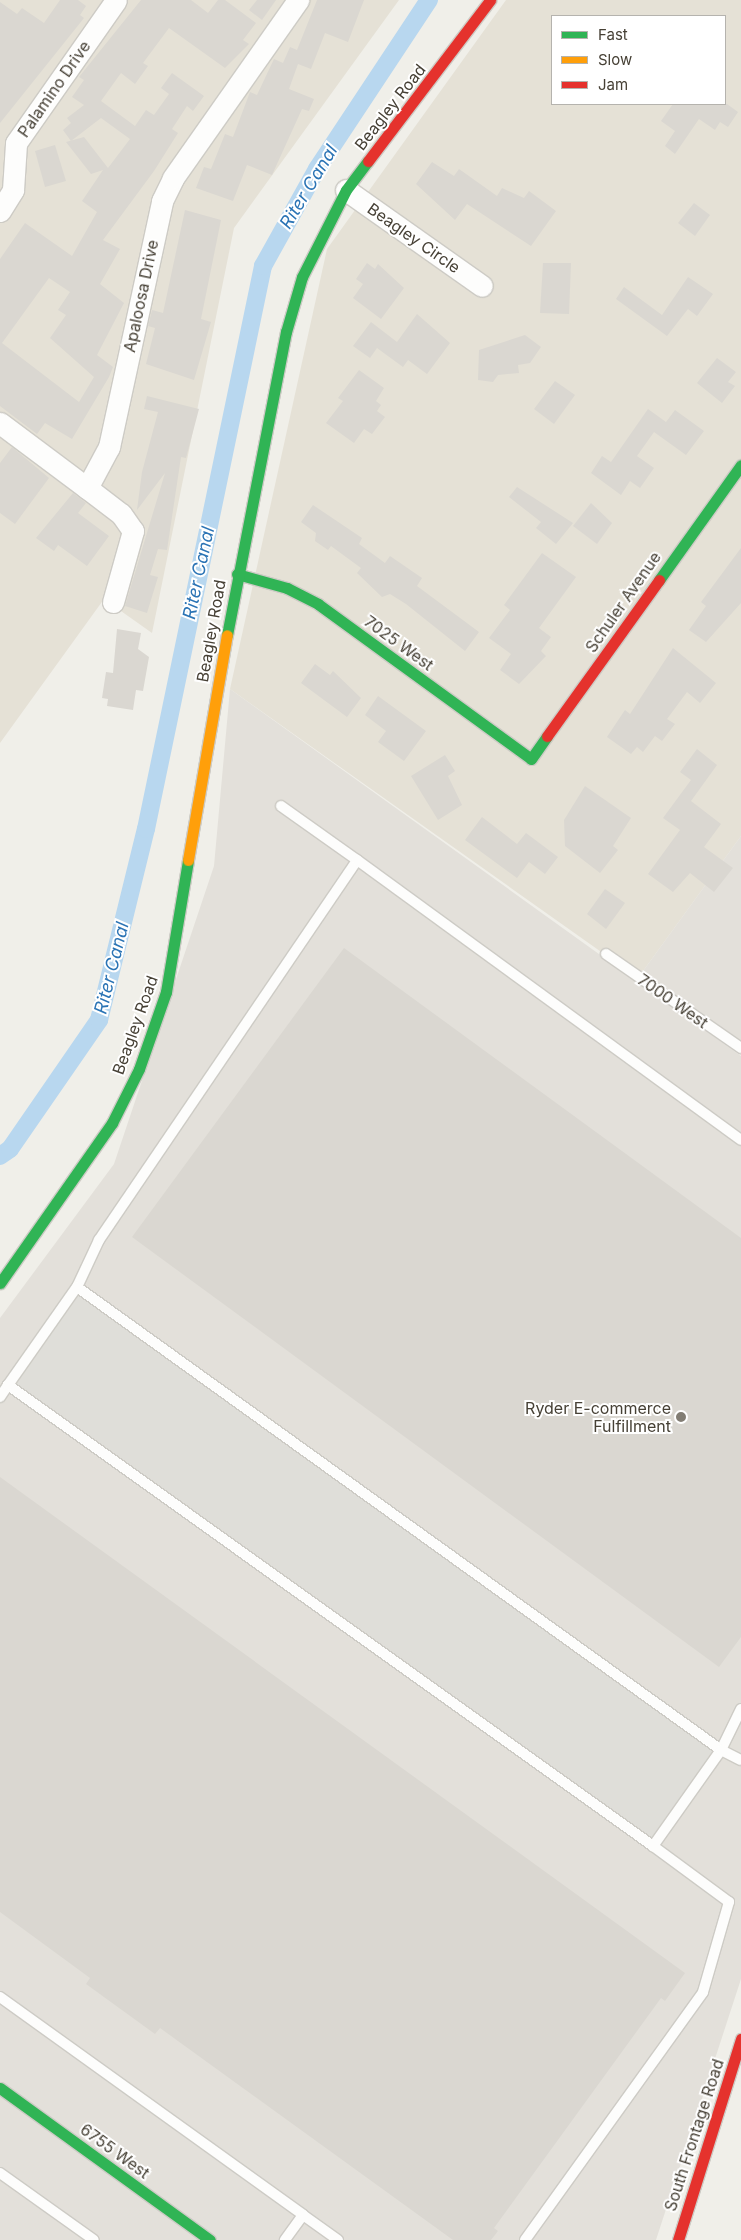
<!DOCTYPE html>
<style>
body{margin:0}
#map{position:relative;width:741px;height:2240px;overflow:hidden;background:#f0efe9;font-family:Inter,sans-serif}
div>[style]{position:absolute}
.residential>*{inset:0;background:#e5e1d6}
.industrial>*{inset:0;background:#e3e0da}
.parking>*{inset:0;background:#dfded9}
.canal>*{height:18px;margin:-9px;padding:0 9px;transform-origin:9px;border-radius:9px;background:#b8d7ef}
.building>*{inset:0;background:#dad7d1}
.roads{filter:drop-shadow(1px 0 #cdcbc5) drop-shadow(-1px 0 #cdcbc5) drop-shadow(0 1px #cdcbc5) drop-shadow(0 -1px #cdcbc5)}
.lane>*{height:10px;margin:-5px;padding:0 5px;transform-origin:5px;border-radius:5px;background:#fdfdfc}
.street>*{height:21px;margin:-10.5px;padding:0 10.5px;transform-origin:10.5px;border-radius:10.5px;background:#fdfdfc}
.fast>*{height:11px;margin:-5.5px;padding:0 5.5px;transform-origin:5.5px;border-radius:5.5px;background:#30b455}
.slow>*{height:11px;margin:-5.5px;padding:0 5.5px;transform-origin:5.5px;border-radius:5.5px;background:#ff9f0a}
.jam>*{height:11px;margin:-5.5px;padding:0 5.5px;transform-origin:5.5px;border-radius:5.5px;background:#e5322d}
.dots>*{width:14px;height:14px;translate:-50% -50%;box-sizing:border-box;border:2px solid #fff;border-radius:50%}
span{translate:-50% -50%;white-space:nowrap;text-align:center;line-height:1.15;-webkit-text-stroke:4px #fff;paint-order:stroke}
.street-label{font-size:16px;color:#464035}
.poi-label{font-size:16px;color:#464035}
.right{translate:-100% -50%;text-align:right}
.water-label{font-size:18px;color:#2b74b5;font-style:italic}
.legend{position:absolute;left:551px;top:15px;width:175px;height:90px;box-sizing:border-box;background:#fff;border:1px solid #b5b3ae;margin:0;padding:6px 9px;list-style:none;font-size:15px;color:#464035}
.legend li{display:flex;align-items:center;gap:10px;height:25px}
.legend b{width:25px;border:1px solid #b5b3ae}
</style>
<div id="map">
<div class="residential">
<div style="clip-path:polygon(0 0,399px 0,234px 228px,152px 633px,104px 599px,0 743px)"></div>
<div style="clip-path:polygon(evenodd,506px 0,741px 0,741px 836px,638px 978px,230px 689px,327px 249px,506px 0,552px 16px,725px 16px,725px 104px,552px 104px,552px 16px)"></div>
</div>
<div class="industrial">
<div style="clip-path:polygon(230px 689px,741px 1056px,741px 1979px,656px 2240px,0 2240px,0 1318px,114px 1164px,214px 866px)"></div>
<div style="clip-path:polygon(741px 836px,741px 1053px,638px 978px)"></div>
</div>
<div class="parking">
<div style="clip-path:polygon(77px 1287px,721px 1750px,653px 1846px,8px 1385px)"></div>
</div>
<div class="canal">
<div style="left:0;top:1156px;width:12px;rotate:-35deg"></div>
<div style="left:10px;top:1149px;width:157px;rotate:-55.4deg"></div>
<div style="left:99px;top:1020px;width:197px;rotate:-76.2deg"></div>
<div style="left:146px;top:829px;width:575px;rotate:-78.26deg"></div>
<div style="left:263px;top:266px;width:111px;rotate:-60.9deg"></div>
<div style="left:317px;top:169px;width:203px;rotate:-56.5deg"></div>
</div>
<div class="building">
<div style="clip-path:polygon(60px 0,78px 0,86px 6px,80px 15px,84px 18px,0 123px,0 2px,17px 14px,22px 8px,44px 23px)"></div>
<div style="clip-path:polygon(evenodd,141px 0,191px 0,208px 13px,218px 0,225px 0,256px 23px,243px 40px,249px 44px,225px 68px,169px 28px,143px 63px,148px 66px,135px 84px,121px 73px,101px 101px,135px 126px,146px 110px,154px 115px,169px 94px,161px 88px,172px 73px,204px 96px,193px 111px,187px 106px,172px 129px,178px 133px,154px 171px,103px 240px,120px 249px,100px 284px,124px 303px,97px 355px,113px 367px,109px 377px,72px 439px,45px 423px,37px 434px,0 406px,0 259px,25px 223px,72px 256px,97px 212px,82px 201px,103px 170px,91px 174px,66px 142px,84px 137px,108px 168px,130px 139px,101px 118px,71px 141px,63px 130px,71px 123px,67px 118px,84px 105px,72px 97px,84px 80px,79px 77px,141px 0,49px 278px,70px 292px,58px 310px,66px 315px,50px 338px,94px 377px,79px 402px,2px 343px,49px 278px)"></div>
<div style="clip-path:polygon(257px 0,276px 0,262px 20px,249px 10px)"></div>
<div style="clip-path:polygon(317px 0,364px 0,348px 42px,325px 33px,311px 69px,298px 64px,289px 89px,314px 99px,309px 111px,302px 109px,272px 175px,247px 165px,233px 201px,196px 188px,204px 167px,211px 169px,225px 134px,233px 137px,250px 92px,257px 95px,274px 59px,283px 63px,290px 47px,297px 50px)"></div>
<div style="clip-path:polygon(673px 104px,727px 104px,738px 112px,728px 127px,720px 122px,715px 130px,699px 119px,675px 154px,665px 146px,675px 131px,661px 121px)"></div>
<div style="clip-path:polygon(55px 145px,66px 181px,45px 187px,35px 151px)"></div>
<div style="clip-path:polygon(432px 162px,454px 176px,459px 169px,497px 196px,502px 188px,524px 198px,529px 191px,556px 211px,531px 246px,467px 204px,455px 220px,416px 184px)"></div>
<div style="clip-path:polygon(694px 203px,710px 215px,695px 236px,678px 223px)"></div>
<div style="clip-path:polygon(185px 210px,221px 220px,201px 319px,211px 322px,194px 380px,146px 364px,155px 328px,148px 326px,152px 310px,163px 313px)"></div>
<div style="clip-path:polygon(367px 263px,375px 269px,378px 264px,404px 288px,381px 319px,353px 298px,363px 284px,356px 279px)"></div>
<div style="clip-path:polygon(543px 263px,571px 263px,569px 314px,540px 313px)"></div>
<div style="clip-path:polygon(688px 277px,713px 294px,697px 316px,688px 309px,667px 336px,616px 299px,624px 287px,662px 315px)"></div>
<div style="clip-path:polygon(417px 314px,450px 343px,427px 374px,408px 360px,403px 367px,377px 348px,370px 358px,353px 346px,371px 322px,397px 342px)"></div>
<div style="clip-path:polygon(525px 335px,541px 347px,530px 363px,518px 365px,519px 373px,498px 375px,493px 382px,478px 380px,479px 350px)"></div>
<div style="clip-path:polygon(717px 358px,736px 372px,728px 382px,735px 386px,722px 403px,697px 383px)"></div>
<div style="clip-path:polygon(359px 370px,384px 388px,376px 401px,381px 405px,377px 411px,385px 417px,372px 434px,364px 429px,354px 443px,326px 423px,343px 401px,338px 398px)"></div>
<div style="clip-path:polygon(555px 381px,575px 395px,554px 424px,534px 409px)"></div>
<div style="clip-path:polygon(147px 396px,199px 409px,186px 458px,181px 457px,167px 550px,158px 549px,150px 575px,158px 577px,147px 613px,125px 606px,165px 473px,137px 510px,142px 472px,158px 412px,144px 409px)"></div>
<div style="clip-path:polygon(648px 409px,666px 422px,675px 410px,704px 431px,686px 455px,654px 432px,637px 456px,654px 468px,640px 488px,630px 481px,621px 495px,591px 473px,602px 456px,611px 462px)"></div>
<div style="clip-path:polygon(12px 447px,49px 478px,15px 524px,0 513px,0 463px)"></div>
<div style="clip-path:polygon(517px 487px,573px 523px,556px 544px,536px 528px,541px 522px,509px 497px)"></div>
<div style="clip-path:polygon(73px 493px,86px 503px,78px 513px,109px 536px,87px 566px,58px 545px,54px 551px,36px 538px)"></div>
<div style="clip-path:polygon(591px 503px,612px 523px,597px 544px,573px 526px)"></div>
<div style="clip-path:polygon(313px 505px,362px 538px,359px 544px,385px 563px,390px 556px,422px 578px,417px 586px,479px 632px,465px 651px,406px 604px,390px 594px,382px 597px,357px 573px,361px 568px,331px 546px,328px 550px,315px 541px,316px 533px,301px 522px)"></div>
<div style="clip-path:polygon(741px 548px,741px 603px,706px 642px,689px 630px,706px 606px,701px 602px)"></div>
<div style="clip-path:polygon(542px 553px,576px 577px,539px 628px,551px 637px,541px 651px,546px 656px,519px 684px,500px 670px,511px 654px,489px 638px,510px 610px,504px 605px)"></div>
<div style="clip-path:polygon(117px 629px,141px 633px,138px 649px,149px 657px,143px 691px,136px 690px,133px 710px,107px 706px,108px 699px,102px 698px,106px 672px,113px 673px)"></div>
<div style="clip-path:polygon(673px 648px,716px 683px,700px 703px,687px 692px,667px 719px,675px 724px,662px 741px,655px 736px,643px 752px,637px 747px,631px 754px,607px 737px,625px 710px,630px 714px)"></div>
<div style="clip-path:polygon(315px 664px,330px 675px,333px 671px,361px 698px,347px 717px,301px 683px)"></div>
<div style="clip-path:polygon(378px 696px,426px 731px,404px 761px,378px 742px,386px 731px,365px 715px)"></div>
<div style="clip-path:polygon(697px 749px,717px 765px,691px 801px,721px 824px,704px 847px,733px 868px,714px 892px,690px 873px,673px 892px,648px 874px,680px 830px,663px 818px,691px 780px,680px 772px)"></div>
<div style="clip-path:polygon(445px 755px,455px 771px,448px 776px,462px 805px,438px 820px,411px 776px)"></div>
<div style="clip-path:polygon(585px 786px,631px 818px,613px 846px,618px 850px,600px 873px,565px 846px,564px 820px)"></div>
<div style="clip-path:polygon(482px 817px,517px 844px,526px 833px,558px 857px,545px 874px,529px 862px,517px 878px,465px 840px)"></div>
<div style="clip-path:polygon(605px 889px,625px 903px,606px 929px,587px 914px)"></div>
<div style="clip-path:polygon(344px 948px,741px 1238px,741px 1637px,719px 1667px,132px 1237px)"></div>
<div style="clip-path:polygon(0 1477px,685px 1973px,665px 2001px,661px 1998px,494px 2228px,498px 2231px,491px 2240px,453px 2240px,160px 2028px,155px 2034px,86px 1984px,90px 1978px,0 1912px)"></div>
</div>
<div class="roads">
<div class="lane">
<div style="left:281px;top:806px;width:93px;rotate:35.4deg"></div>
<div style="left:606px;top:954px;width:165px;rotate:34.8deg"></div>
<div style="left:77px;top:1287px;width:52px;rotate:-64.9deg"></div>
<div style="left:99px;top:1240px;width:459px;rotate:-55.8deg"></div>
<div style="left:357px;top:860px;width:475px;rotate:36.1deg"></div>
<div style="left:0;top:1397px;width:14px;rotate:-56deg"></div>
<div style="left:741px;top:1709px;width:46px;rotate:116deg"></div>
<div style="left:721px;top:1750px;width:118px;rotate:125.3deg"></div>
<div style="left:653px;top:1846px;width:793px;rotate:-144.45deg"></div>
<div style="left:8px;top:1385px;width:120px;rotate:-54.9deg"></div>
<div style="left:77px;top:1287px;width:793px;rotate:35.71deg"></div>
<div style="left:721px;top:1750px;width:22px;rotate:27deg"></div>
<div style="left:0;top:1997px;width:373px;rotate:35.7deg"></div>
<div style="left:303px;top:2215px;width:31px;rotate:126deg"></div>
<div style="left:0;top:2173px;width:115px;rotate:35.5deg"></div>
<div style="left:303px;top:2215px;width:43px;rotate:35.5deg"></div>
<div style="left:525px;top:2240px;width:305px;rotate:-54.3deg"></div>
<div style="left:703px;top:1992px;width:94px;rotate:-73.9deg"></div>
<div style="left:729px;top:1902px;width:94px;rotate:-143.6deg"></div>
</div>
<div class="street">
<div style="left:346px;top:190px;width:166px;rotate:35.2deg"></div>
<div style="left:0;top:211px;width:25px;rotate:-58deg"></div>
<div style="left:13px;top:190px;width:47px;rotate:-86.3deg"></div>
<div style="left:16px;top:143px;width:174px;rotate:-55deg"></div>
<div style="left:0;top:423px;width:109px;rotate:36.8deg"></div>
<div style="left:113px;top:602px;width:74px;rotate:-74.3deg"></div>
<div style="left:133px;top:531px;width:21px;rotate:-125deg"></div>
<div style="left:121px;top:514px;width:43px;rotate:-142.6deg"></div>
<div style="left:87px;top:488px;width:47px;rotate:-61.8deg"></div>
<div style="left:109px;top:447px;width:252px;rotate:-77.8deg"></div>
<div style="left:162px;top:201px;width:25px;rotate:-64deg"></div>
<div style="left:173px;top:178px;width:218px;rotate:-54.9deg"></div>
</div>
<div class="fast">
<div style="left:237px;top:574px;width:52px;rotate:15.6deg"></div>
<div style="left:287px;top:588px;width:35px;rotate:27deg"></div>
<div style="left:318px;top:604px;width:263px;rotate:36deg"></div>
<div style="left:531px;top:759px;width:28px;rotate:-55deg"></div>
<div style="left:659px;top:580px;width:141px;rotate:-54.5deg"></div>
<div style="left:227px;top:635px;width:309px;rotate:-79deg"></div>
<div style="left:286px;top:332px;width:57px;rotate:-73.8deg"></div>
<div style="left:302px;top:277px;width:97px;rotate:-63.2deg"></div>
<div style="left:346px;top:190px;width:36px;rotate:-53deg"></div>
<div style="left:0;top:1283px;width:195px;rotate:-55deg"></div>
<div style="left:112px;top:1123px;width:60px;rotate:-63.4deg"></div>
<div style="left:139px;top:1069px;width:82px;rotate:-70.7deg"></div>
<div style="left:166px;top:992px;width:134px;rotate:-80.5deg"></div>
<div style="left:0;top:2088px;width:259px;rotate:35.9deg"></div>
</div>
<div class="slow">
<div style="left:188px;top:860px;width:228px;rotate:-80.2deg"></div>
</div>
<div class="jam">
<div style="left:368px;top:161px;width:202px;rotate:-52.8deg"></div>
<div style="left:547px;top:736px;width:192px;rotate:-54.3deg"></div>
<div style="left:678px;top:2240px;width:211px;rotate:-72.6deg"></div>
</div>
</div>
<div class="dots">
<div style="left:681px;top:1417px;background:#827d74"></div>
</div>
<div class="street-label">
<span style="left:54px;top:89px;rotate:-55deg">Palamino Drive</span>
<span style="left:390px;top:107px;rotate:-52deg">Beagley Road</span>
<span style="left:414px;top:238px;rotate:35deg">Beagley Circle</span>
<span style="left:141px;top:296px;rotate:-78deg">Apaloosa Drive</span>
<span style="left:623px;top:602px;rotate:-55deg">Schuler Avenue</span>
<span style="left:211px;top:631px;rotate:-80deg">Beagley Road</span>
<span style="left:399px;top:643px;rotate:36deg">7025 West</span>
<span style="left:673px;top:1001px;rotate:35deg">7000 West</span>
<span style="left:135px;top:1025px;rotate:-70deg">Beagley Road</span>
<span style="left:694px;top:2135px;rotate:-72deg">South Frontage Road</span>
<span style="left:115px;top:2151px;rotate:36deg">6755 West</span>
</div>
<div class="poi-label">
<span class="right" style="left:671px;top:1417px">Ryder E-commerce<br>Fulfillment</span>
</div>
<div class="water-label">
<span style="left:309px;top:187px;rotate:-59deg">Riter Canal</span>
<span style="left:199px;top:573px;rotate:-78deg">Riter Canal</span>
<span style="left:112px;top:968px;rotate:-76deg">Riter Canal</span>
</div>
<ul class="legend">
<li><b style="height:6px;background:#30b455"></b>Fast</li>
<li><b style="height:6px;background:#ff9f0a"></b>Slow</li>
<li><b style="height:6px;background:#e5322d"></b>Jam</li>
</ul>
</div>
